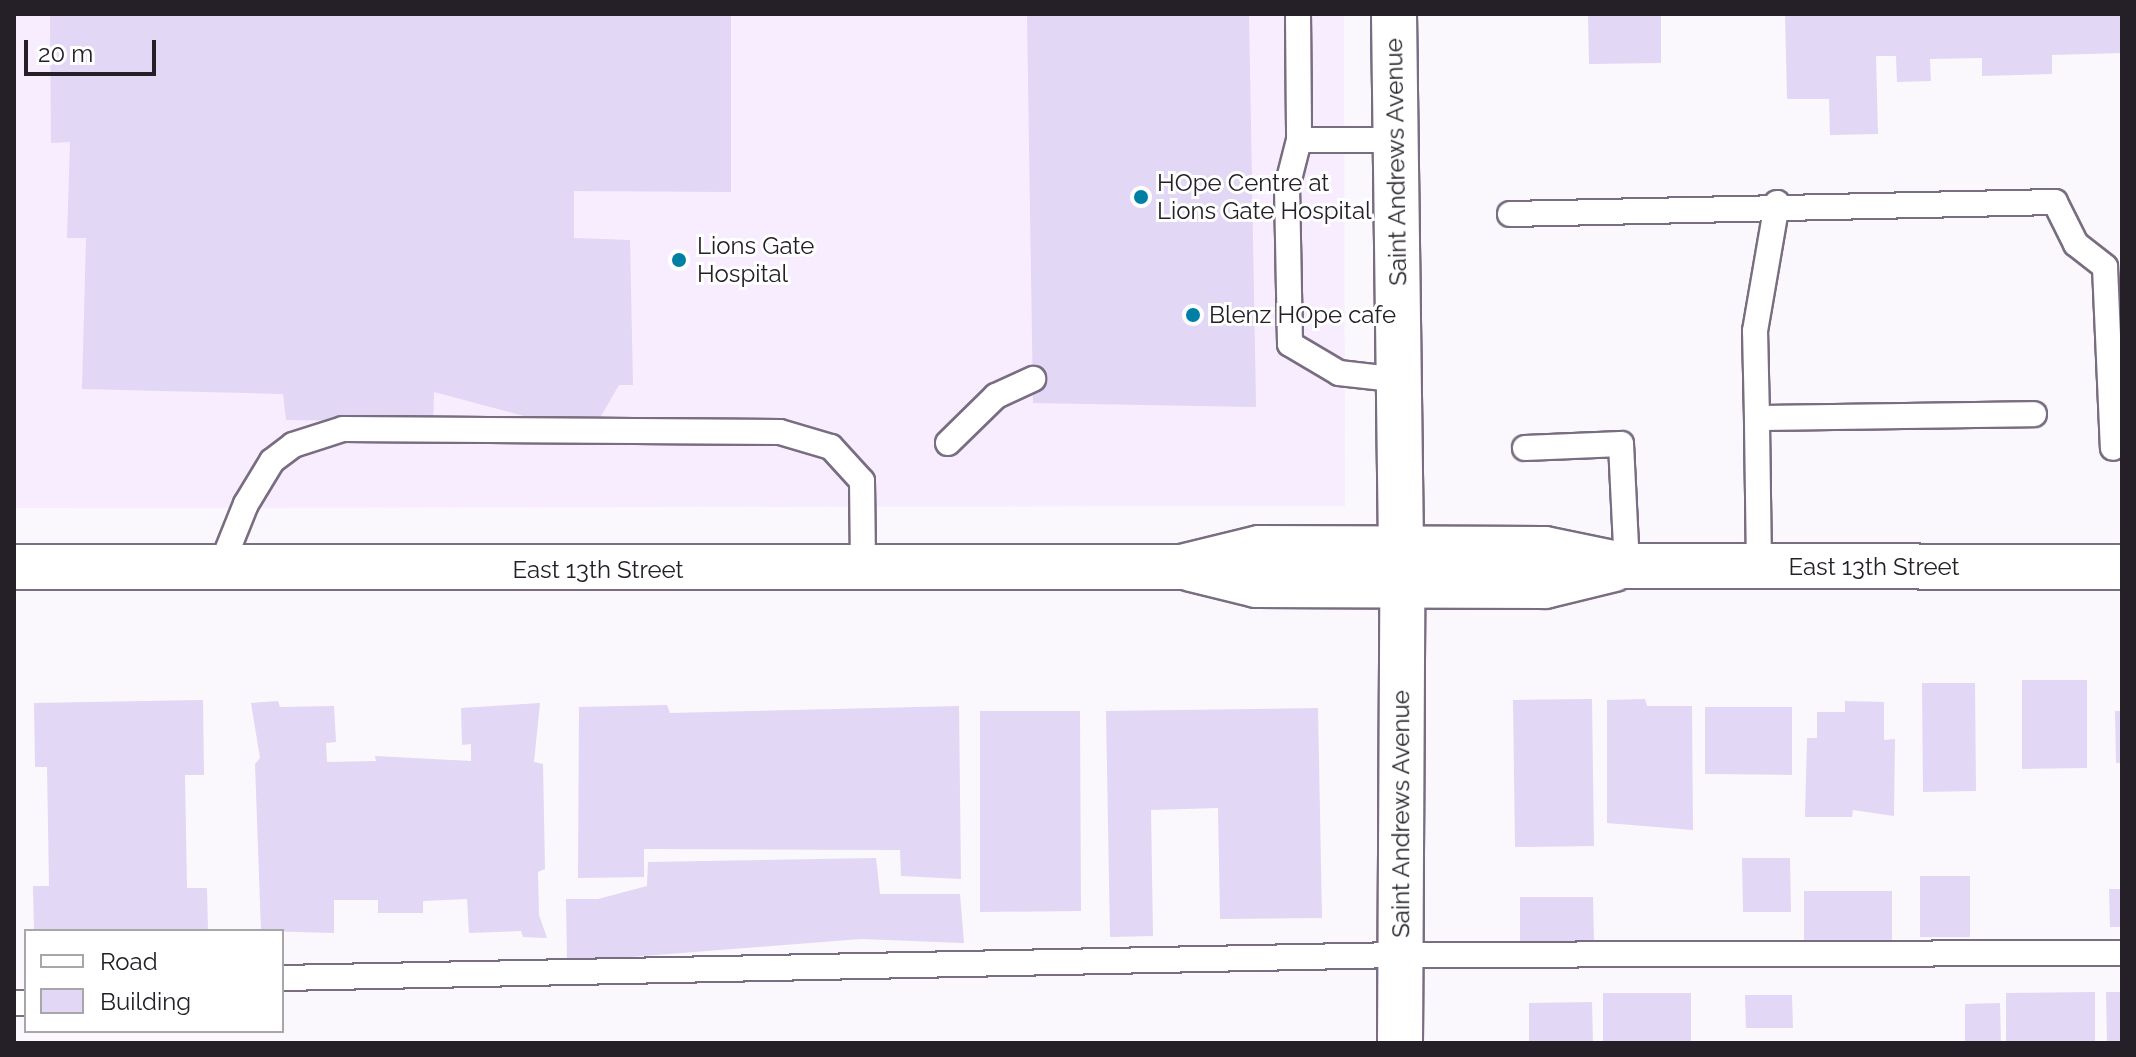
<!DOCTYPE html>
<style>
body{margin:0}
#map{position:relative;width:2136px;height:1057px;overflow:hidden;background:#faf8fc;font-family:Raleway,sans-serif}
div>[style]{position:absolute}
.built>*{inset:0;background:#f7edff}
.building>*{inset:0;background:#e2d7f4}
.roads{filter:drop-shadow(2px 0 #796d81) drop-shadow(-2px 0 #796d81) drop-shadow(0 2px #796d81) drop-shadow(0 -2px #796d81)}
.service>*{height:24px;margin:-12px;padding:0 12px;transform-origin:12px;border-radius:12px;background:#fff}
.minor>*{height:44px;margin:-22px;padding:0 22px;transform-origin:22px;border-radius:22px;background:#fff}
.tertiary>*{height:44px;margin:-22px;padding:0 22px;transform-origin:22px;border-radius:22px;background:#fff}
.dots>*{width:22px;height:22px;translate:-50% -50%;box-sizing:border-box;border:4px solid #fff;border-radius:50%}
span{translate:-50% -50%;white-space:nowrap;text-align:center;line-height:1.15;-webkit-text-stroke:6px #fff;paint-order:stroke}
.street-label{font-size:24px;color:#252028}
.poi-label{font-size:24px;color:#252028}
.left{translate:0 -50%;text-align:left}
.frame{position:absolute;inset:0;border:16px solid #252028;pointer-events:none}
.legend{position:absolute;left:24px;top:929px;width:260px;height:104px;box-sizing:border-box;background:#fff;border:2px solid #a8a6a9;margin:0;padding:10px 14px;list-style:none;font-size:24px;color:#252028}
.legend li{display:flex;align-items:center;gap:16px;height:40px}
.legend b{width:40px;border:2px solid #a8a6a9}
.scale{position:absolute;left:24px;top:40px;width:132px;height:36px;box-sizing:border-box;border:4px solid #252028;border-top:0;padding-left:10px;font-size:24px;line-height:28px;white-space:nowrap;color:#252028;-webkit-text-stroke:6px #fff;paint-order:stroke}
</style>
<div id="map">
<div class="built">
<div style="clip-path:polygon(14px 14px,1344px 14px,1345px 506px,14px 508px)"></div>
</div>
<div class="building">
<div style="clip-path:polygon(50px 14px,731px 14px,731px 192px,574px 191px,574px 238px,630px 240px,633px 385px,619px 385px,597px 423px,576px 430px,434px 392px,433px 422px,286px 420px,283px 394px,82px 389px,86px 238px,67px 238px,70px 142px,51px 143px)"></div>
<div style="clip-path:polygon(1027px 14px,1249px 14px,1256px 407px,1033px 403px)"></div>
<div style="clip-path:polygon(1588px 14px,1661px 14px,1661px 63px,1589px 64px)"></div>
<div style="clip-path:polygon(1785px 14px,2122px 14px,2122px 53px,2052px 55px,2052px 74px,1982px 76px,1982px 58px,1930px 59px,1931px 81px,1897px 82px,1896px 56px,1876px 56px,1878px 134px,1830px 135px,1829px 99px,1787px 99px)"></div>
<div style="clip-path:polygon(2022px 680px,2087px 680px,2087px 768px,2022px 769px)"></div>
<div style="clip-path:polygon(1922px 683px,1975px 683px,1976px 791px,1923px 792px)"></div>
<div style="clip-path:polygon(1592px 699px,1594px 846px,1515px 847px,1513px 700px)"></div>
<div style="clip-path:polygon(1645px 699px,1647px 706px,1692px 706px,1693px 830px,1607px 823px,1607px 700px)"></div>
<div style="clip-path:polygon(203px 700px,204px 775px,185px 775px,187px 888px,207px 888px,208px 931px,34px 931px,33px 886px,49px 886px,47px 767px,35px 767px,34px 703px)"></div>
<div style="clip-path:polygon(278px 701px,280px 707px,334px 706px,336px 742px,326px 743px,327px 762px,376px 761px,375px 756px,471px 761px,471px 744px,462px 745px,461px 708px,540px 703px,534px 762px,543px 764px,545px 869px,538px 872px,539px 915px,547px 938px,523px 937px,521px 931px,469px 933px,467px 899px,423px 901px,423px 913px,378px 913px,378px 900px,334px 900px,334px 933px,261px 931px,255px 764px,260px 758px,251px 703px)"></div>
<div style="clip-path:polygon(1845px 701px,1884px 702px,1884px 740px,1895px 739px,1894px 816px,1853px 810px,1852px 817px,1805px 817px,1807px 738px,1817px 738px,1817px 712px,1845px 712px)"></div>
<div style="clip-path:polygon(667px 705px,670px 713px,959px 706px,961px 879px,901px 876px,900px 850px,644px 849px,644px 877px,578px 878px,579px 707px)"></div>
<div style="clip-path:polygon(1705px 707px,1792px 707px,1792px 775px,1705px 774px)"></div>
<div style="clip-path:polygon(1318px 708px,1322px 918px,1220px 919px,1218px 808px,1151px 810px,1153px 936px,1110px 937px,1106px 711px)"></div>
<div style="clip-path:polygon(980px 711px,1080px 711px,1081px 911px,980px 912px)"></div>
<div style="clip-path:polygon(2115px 711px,2122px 711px,2122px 763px,2116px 763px)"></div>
<div style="clip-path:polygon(876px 858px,880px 894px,960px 894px,964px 943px,861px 939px,567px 962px,566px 899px,598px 899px,647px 886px,648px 862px)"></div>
<div style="clip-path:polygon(1742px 858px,1790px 858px,1791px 912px,1743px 912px)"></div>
<div style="clip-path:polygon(1920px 876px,1970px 876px,1970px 937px,1920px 937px)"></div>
<div style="clip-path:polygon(2109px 889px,2122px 889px,2122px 927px,2110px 927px)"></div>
<div style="clip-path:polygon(1804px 891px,1892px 891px,1892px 941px,1804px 941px)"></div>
<div style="clip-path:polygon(1520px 897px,1593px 897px,1594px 943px,1520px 943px)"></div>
<div style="clip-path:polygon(2095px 992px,2095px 1043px,2006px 1043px,2006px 993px)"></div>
<div style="clip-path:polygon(2106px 992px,2122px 992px,2122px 1042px,2107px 1043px)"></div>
<div style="clip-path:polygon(1603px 993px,1691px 993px,1691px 1043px,1603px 1043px)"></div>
<div style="clip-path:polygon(1745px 995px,1792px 995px,1793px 1028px,1746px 1028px)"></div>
<div style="clip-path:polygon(1592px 1002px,1593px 1043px,1529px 1043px,1529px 1003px)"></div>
<div style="clip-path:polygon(2000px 1003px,2001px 1043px,1965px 1043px,1965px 1004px)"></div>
</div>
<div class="roads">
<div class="service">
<div style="left:1298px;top:14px;width:126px;rotate:89.5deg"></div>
<div style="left:1299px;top:140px;width:97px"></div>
<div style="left:1299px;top:140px;width:49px;rotate:104.3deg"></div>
<div style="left:1287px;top:187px;width:157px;rotate:88.9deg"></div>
<div style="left:1290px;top:344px;width:57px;rotate:30.6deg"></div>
<div style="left:1339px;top:373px;width:61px;rotate:6.5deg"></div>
<div style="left:1510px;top:214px;width:545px;rotate:-1.26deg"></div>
<div style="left:2055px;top:202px;width:47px;rotate:63.4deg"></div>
<div style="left:2076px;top:244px;width:37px;rotate:38deg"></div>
<div style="left:2105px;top:267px;width:181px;rotate:87.5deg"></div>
<div style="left:1757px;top:418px;width:87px;rotate:-91.3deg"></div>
<div style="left:1755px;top:331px;width:130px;rotate:-80.2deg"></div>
<div style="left:948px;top:443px;width:67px;rotate:-44.4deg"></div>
<div style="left:996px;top:396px;width:41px;rotate:-24.7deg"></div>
<div style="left:1525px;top:448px;width:96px;rotate:-2.4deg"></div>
<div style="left:1621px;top:444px;width:122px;rotate:87.2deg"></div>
<div style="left:1759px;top:567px;width:149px;rotate:-90.8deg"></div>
<div style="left:1757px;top:418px;width:277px;rotate:-0.8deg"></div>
<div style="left:219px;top:571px;width:72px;rotate:-68.1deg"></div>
<div style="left:246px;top:504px;width:50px;rotate:-58.8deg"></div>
<div style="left:272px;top:461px;width:26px;rotate:-37deg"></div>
<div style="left:293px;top:445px;width:52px;rotate:-17.7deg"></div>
<div style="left:343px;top:429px;width:437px;rotate:0.4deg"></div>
<div style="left:780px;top:432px;width:53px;rotate:16.4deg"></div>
<div style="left:831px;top:447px;width:46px;rotate:47.6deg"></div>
<div style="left:862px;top:481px;width:88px;rotate:89.3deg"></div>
<div style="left:282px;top:978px;width:1118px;rotate:-1.18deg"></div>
<div style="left:1400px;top:955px;width:722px;rotate:-0.16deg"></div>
<div style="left:14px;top:1003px;width:12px"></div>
</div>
<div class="minor">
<div style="left:1394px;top:14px;width:536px;rotate:89.25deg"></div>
<div style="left:1400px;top:1043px;width:457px;rotate:-89.7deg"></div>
</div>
<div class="tertiary">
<div style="left:14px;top:567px;width:1167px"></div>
<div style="left:1181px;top:567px;width:80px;rotate:-13.7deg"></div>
<div style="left:1259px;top:548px;width:286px;rotate:0.2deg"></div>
<div style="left:1545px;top:549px;width:84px;rotate:11.7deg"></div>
<div style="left:1627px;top:566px;width:495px;rotate:0.1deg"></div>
<div style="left:1191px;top:569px;width:67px;rotate:13.8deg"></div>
<div style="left:1256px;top:585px;width:289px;rotate:0.2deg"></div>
<div style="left:1545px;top:586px;width:71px;rotate:-13.8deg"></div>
</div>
</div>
<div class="dots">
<div style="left:1141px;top:197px;background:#007fa4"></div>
<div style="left:679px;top:260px;background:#007fa4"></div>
<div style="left:1193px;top:315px;background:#007fa4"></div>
</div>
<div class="street-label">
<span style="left:1396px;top:162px;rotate:-91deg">Saint Andrews Avenue</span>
<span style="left:1874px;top:567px">East 13th Street</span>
<span style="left:598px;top:570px">East 13th Street</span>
<span style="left:1401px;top:814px;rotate:-90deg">Saint Andrews Avenue</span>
</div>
<div class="poi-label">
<span class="left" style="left:1157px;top:197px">HOpe Centre at<br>Lions Gate Hospital</span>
<span class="left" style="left:697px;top:260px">Lions Gate<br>Hospital</span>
<span class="left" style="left:1209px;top:315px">Blenz HOpe cafe</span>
</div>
<div class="frame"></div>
<ul class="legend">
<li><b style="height:10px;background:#fff"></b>Road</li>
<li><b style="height:22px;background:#e2d7f4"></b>Building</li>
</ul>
<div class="scale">20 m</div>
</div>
